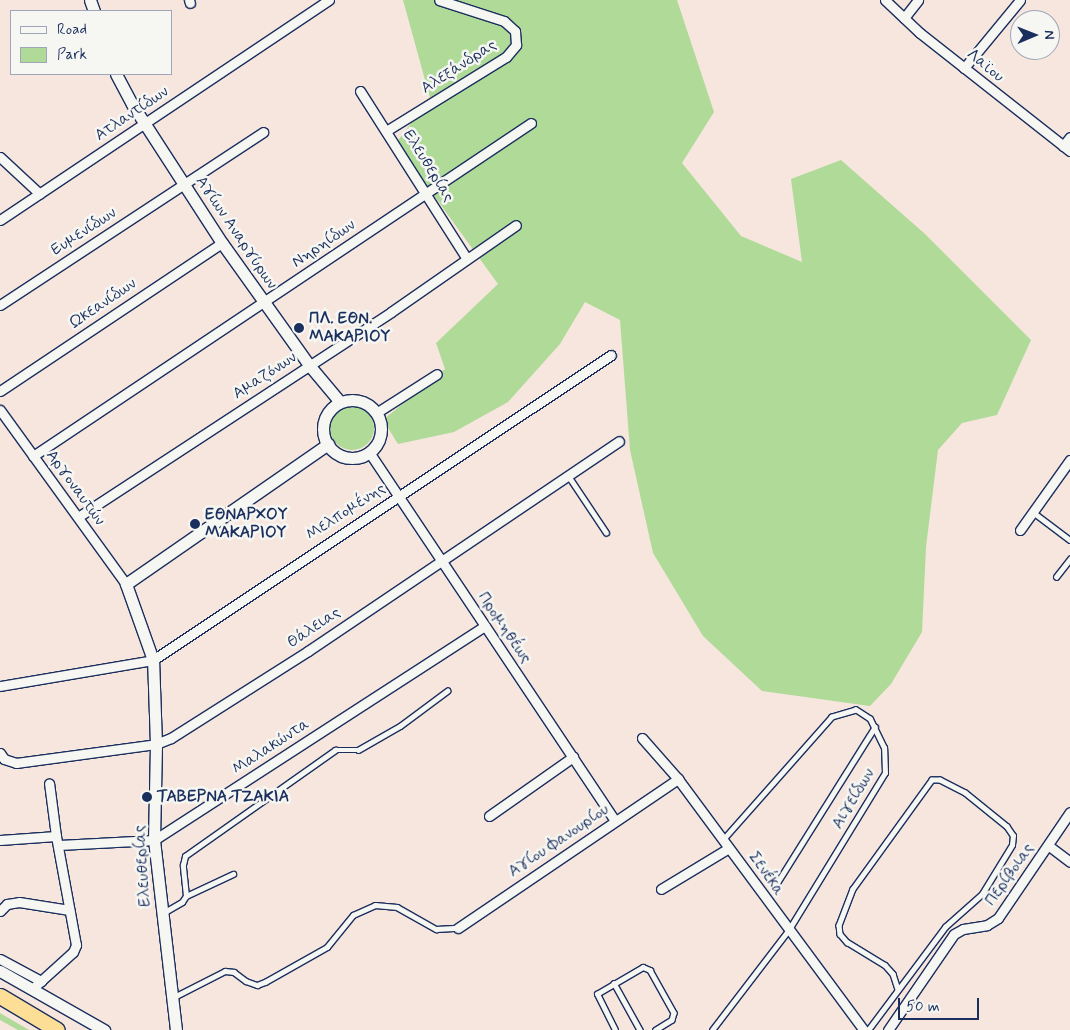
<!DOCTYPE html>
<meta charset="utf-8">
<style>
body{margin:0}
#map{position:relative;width:1070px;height:1030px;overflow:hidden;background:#f7e6de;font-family:Mynerve,sans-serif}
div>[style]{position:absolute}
.green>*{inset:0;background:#afda98}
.round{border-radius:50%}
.roads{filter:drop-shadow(1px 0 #1b2f5e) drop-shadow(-1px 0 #1b2f5e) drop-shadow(0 1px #1b2f5e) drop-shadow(0 -1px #1b2f5e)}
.lane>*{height:4.5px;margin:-2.25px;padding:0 2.25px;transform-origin:2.25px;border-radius:2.25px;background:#f6f6f2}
.street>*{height:9px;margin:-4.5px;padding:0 4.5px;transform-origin:4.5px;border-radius:4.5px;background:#f6f6f2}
.secondary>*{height:11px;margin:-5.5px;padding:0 5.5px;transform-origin:5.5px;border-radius:5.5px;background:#f6f6f2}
.secondary>.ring{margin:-5.5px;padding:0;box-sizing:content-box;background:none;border:11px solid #f6f6f2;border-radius:50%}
.highway>*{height:15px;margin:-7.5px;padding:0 7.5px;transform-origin:7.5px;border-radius:7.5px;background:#fcde96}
.dots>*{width:14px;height:14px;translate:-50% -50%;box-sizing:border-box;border:2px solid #f6f6f2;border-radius:50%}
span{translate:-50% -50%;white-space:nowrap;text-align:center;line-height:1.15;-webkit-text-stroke:5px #f6f6f2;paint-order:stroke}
.street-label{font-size:16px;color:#1b2f5e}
.poi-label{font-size:16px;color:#1b2f5e;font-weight:700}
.left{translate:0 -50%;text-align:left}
.legend{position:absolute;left:10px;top:10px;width:162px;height:65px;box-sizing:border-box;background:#f6f6f2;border:1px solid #9ea6b7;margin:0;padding:6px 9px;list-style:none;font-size:15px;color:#1b2f5e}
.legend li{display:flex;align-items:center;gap:10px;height:25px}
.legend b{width:25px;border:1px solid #9ea6b7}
.north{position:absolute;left:1010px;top:10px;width:50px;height:50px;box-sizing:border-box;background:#f6f6f2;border:1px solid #9ea6b7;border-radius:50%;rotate:89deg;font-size:14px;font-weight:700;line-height:20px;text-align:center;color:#1b2f5e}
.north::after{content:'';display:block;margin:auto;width:18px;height:22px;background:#1b2f5e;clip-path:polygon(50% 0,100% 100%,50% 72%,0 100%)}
.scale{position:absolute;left:898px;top:998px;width:81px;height:22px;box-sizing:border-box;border:2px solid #1b2f5e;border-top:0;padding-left:6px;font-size:15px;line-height:18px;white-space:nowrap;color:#1b2f5e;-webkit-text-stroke:4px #f6f6f2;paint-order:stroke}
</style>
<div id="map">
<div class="green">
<div style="clip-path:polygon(403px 0,677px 0,714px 112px,682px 163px,741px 236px,802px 262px,791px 179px,841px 160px,925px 234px,1031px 340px,997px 415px,962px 423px,938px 450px,926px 547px,922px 632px,891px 684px,870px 706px,762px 691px,703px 636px,653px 553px,630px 450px,620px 320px,585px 302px,560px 344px,508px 402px,454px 432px,398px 444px,383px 420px,445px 369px,436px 343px,498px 284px,396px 143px,430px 98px)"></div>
<div class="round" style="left:330px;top:406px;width:44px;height:44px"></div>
<div style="clip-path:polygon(0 1013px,29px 1030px,18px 1030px,0 1020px)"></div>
</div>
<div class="roads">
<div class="lane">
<div style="left:568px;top:475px;width:69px;rotate:56.3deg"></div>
<div style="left:1033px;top:512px;width:46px;rotate:37.1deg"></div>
<div style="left:1056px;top:577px;width:23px;rotate:-52deg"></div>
<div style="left:777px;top:883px;width:184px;rotate:-57.9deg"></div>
<div style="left:186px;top:896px;width:52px;rotate:-25.1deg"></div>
<div style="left:163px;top:913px;width:22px;rotate:-30deg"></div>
<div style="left:182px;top:902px;width:7px;rotate:-56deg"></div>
<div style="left:186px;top:896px;width:31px;rotate:-96deg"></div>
<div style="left:183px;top:865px;width:9px;rotate:-77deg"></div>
<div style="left:185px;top:856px;width:184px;rotate:-35.2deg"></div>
<div style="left:335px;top:750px;width:23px"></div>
<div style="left:358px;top:750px;width:48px;rotate:-29.7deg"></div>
<div style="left:400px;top:726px;width:59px;rotate:-36.7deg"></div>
<div style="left:614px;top:983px;width:54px;rotate:61deg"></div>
<div style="left:174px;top:997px;width:57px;rotate:-27deg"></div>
<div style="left:225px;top:971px;width:9px;rotate:6deg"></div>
<div style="left:234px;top:972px;width:15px;rotate:37deg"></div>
<div style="left:246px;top:981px;width:12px;rotate:20deg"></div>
<div style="left:257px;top:985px;width:9px;rotate:-21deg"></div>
<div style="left:265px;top:982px;width:71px;rotate:-29.4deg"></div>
<div style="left:327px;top:947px;width:41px;rotate:-50.9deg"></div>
<div style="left:353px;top:915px;width:24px;rotate:-24deg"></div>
<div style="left:375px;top:905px;width:22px;rotate:5deg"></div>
<div style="left:397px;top:907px;width:45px;rotate:29.4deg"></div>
<div style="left:436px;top:929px;width:22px;rotate:-3deg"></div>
<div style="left:615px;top:1030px;width:40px;rotate:-116.6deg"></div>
<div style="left:597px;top:994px;width:53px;rotate:-30.4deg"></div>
<div style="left:643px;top:967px;width:8px;rotate:23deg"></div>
<div style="left:650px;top:970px;width:49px;rotate:60.8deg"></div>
<div style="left:674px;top:1013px;width:7px;rotate:106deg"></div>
<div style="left:672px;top:1020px;width:19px;rotate:148deg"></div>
<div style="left:712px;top:1030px;width:125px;rotate:-52.5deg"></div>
<div style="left:788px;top:931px;width:185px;rotate:-58.5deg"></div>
<div style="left:885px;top:773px;width:25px;rotate:-92deg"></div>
<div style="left:884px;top:748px;width:32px;rotate:-116deg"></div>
<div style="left:870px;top:719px;width:17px;rotate:-147deg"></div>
<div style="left:856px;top:710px;width:25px;rotate:164deg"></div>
<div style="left:832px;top:717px;width:164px;rotate:131.5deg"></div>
<div style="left:868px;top:1030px;width:129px;rotate:-53.2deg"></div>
<div style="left:945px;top:927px;width:50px;rotate:-41.7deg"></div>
<div style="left:982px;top:894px;width:57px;rotate:-58.5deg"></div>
<div style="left:1012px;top:845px;width:9px;rotate:-84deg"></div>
<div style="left:1013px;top:836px;width:11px;rotate:-124deg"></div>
<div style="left:1007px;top:827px;width:54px;rotate:-141deg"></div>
<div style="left:965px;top:793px;width:28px;rotate:-153deg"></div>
<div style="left:940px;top:780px;width:8px;rotate:180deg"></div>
<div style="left:932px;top:780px;width:135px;rotate:125.9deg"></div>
<div style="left:853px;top:889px;width:39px;rotate:111deg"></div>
<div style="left:839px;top:925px;width:9px;rotate:84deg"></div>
<div style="left:840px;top:934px;width:11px;rotate:49deg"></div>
<div style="left:847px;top:942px;width:44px;rotate:31.2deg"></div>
<div style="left:885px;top:965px;width:12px;rotate:48deg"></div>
<div style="left:893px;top:974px;width:16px;rotate:72deg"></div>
</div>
<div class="street">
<div style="left:189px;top:0;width:3px;rotate:72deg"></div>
<div style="left:885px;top:0;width:48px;rotate:43.3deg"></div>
<div style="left:920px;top:33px;width:191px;rotate:38.2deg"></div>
<div style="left:904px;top:18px;width:23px;rotate:-52deg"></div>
<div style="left:964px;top:68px;width:88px;rotate:-50.5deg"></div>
<div style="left:360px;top:91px;width:199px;rotate:57.5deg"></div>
<div style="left:386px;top:131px;width:141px;rotate:-31.7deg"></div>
<div style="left:506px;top:57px;width:16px;rotate:-50deg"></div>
<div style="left:516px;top:45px;width:14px;rotate:-94deg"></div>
<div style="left:515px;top:31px;width:15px;rotate:-138deg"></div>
<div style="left:504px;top:21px;width:68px;rotate:-162.1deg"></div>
<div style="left:1063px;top:146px;width:11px;rotate:-52deg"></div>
<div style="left:0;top:157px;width:54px;rotate:42.8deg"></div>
<div style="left:0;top:220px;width:396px;rotate:-33.8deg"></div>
<div style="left:0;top:305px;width:315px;rotate:-33.3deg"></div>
<div style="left:0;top:391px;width:267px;rotate:-33.7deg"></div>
<div style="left:0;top:410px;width:215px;rotate:54.1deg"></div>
<div style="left:376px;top:413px;width:72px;rotate:-32.6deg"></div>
<div style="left:369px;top:452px;width:443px;rotate:56.3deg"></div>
<div style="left:33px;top:456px;width:599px;rotate:-33.77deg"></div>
<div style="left:78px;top:517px;width:374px;rotate:-33.2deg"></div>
<div style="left:391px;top:312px;width:152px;rotate:-34.8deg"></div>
<div style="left:1020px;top:530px;width:86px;rotate:-54.5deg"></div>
<div style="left:0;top:686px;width:155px;rotate:-9.6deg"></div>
<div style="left:153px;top:660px;width:550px;rotate:-33.66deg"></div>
<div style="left:642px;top:738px;width:55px;rotate:48.7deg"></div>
<div style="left:678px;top:779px;width:312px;rotate:53.5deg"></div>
<div style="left:0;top:753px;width:7px;rotate:56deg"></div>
<div style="left:4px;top:759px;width:13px;rotate:18deg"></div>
<div style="left:16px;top:763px;width:141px;rotate:-7.7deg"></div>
<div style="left:156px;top:744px;width:16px;rotate:-22deg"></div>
<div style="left:171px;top:738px;width:162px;rotate:-32.4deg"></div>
<div style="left:308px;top:651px;width:375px;rotate:-34deg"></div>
<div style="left:489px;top:816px;width:103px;rotate:-35.1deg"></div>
<div style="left:0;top:840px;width:56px;rotate:-4.1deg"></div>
<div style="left:56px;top:836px;width:53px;rotate:-97.5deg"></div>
<div style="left:59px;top:845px;width:95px;rotate:-3deg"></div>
<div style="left:154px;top:840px;width:394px;rotate:-32.9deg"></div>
<div style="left:1049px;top:846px;width:26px;rotate:37deg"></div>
<div style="left:661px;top:889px;width:79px;rotate:-31.1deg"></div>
<div style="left:0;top:911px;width:10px;rotate:-45deg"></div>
<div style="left:7px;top:904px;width:12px;rotate:-9deg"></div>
<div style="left:19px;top:902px;width:51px;rotate:9.1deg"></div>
<div style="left:458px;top:928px;width:266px;rotate:-34.1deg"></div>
<div style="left:0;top:959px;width:47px;rotate:28.2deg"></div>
<div style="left:32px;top:989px;width:55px;rotate:-42.1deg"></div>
<div style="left:73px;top:952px;width:8px;rotate:-67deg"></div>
<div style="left:76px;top:945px;width:111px;rotate:-100.4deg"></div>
<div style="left:888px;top:1030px;width:116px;rotate:-55.5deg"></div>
<div style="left:954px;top:934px;width:10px;rotate:-29deg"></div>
<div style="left:963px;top:929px;width:24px;rotate:-9deg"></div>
<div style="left:987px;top:925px;width:13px;rotate:-32deg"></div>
<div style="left:998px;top:918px;width:128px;rotate:-55.8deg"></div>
</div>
<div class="secondary">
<div style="left:90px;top:0;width:12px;rotate:70deg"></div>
<div style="left:116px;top:74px;width:34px;rotate:62deg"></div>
<div style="left:132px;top:104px;width:166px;rotate:57.1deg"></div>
<div style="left:222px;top:243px;width:150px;rotate:54.5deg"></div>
<div style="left:309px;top:365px;width:48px;rotate:50deg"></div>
<div class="ring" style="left:323px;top:400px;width:47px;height:47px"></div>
<div style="left:0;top:971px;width:120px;rotate:29.6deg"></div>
<div style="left:176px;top:1030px;width:191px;rotate:-96.6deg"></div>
<div style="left:154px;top:840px;width:96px;rotate:-88.8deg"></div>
<div style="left:156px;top:744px;width:84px;rotate:-92deg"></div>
<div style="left:153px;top:660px;width:81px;rotate:-109.6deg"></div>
<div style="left:126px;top:584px;width:246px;rotate:-34.7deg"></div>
</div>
<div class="highway">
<div style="left:0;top:996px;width:66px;rotate:30.8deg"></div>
</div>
</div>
<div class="dots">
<div style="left:299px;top:328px;background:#1b2f5e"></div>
<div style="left:195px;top:524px;background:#1b2f5e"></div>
<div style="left:147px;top:797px;background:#1b2f5e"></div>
</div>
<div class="street-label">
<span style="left:985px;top:66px;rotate:39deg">Λαϊου</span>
<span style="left:459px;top:67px;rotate:-33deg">Αλεξάνδρας</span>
<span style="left:132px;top:114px;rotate:-34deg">Ατλαντίδων</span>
<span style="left:428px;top:166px;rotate:58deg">Ελευθερίας</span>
<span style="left:84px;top:232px;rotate:-33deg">Ευμενίδων</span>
<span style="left:236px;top:233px;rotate:56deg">Αγίων Αναργύρων</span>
<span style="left:324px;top:244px;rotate:-34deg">Νηρηίδων</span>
<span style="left:103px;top:304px;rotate:-34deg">Ωκεανίδων</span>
<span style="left:265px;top:376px;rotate:-33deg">Αμαζόνων</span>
<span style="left:75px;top:488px;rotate:54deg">Αργοναυτών</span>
<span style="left:346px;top:512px;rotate:-33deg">Μελπομένης</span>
<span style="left:314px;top:628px;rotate:-34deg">Θάλειας</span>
<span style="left:504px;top:628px;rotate:56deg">Προμηθέως</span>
<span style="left:271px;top:747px;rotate:-33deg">Μαλακώντα</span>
<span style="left:854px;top:799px;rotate:-59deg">Αιγείδων</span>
<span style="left:559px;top:841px;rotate:-34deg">Αγίου Φανουρίου</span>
<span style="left:143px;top:866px;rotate:-94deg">Ελευθερίας</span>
<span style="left:766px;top:874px;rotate:55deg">Σενέκα</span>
<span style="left:1010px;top:875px;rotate:-55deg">Περίβοιας</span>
</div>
<div class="poi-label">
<span class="left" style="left:309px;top:328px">ΠΛ. ΕΘΝ.<br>ΜΑΚΑΡΙΟΥ</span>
<span class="left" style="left:205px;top:524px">ΕΘΝΑΡΧΟΥ<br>ΜΑΚΑΡΙΟΥ</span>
<span class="left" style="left:157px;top:797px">ΤΑΒΕΡΝΑ ΤΖΑΚΙΑ</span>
</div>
<ul class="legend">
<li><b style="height:6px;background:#f6f6f2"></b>Road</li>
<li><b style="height:14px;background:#afda98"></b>Park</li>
</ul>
<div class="north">N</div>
<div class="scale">50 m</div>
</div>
